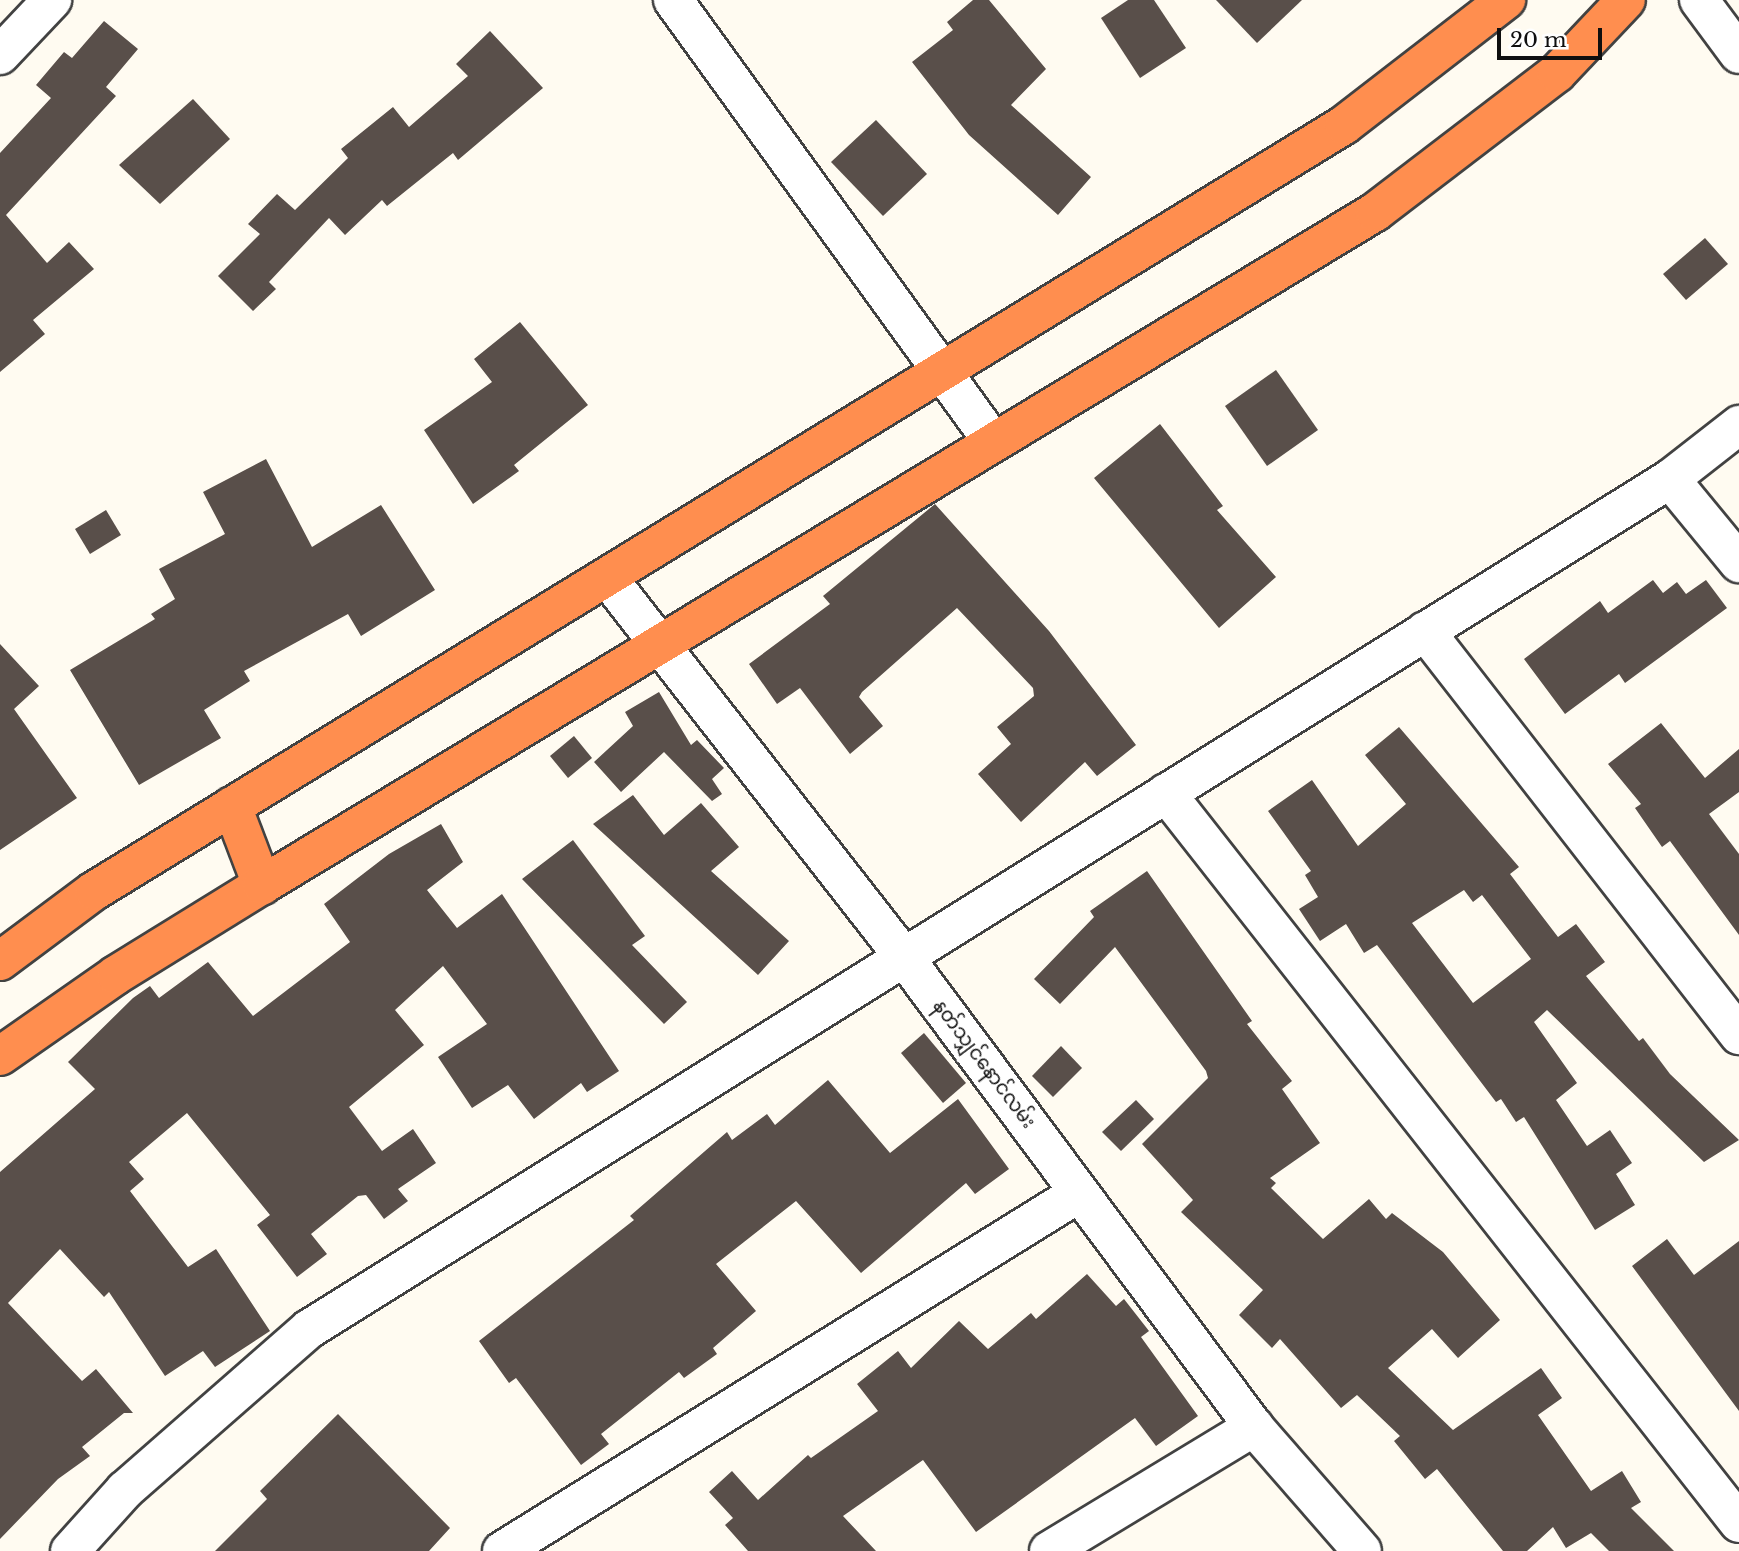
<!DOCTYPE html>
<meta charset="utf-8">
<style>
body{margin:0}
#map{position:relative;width:1739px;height:1551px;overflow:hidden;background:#fffbf1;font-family:"Libre Baskerville","Noto Sans Myanmar",serif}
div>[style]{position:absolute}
.building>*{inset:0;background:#594f4a}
.roads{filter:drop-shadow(2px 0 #424242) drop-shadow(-2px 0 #424242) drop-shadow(0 2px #424242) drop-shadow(0 -2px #424242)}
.minor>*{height:38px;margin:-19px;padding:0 19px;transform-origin:19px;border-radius:19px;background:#fff}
.highway>*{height:38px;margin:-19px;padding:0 19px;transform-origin:19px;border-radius:19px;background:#ff8e4f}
span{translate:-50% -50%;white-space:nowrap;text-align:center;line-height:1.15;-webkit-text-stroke:7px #fff;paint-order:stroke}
.street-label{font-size:19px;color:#0f0f0f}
.scale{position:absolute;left:1497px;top:28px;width:105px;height:32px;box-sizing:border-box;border:4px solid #0f0f0f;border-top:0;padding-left:9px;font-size:21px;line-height:24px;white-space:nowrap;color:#0f0f0f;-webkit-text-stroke:5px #fff;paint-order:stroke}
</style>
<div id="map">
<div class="building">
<div style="clip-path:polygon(973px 0,989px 0,1046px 69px,1011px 105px,1091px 177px,1058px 215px,969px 135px,912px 62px,953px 30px,947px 22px)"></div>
<div style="clip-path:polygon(1128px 0,1154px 0,1186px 48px,1140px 78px,1101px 18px)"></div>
<div style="clip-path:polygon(1216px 0,1302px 0,1257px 43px)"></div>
<div style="clip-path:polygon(104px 21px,138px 49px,106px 87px,116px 96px,6px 215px,47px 263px,69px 242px,94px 269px,33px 320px,45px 334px,0 372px,0 153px,51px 98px,36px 85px,64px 52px,72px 58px)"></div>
<div style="clip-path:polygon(490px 31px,543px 88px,458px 160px,453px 153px,387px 206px,382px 200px,345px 235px,329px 218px,269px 282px,276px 289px,253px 311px,218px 276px,260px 234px,248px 224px,277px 194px,295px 210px,348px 158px,341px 149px,393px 107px,409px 127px,468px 76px,456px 64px)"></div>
<div style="clip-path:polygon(193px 99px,230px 139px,160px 204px,119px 165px)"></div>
<div style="clip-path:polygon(876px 120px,927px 174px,883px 216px,831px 162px)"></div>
<div style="clip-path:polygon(1705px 238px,1728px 264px,1686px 300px,1663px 274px)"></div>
<div style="clip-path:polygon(520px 322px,588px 405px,514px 465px,519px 471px,473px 504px,424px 430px,492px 382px,474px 359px)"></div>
<div style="clip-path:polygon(1276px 370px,1318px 430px,1267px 466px,1225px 406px)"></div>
<div style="clip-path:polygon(1160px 424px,1223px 506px,1217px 510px,1276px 577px,1219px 628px,1094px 478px)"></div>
<div style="clip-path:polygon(266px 459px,312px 547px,381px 505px,435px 590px,361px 636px,348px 614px,244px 671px,250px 681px,204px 710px,221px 738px,139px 785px,70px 670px,155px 619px,151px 614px,175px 599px,159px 569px,225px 534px,203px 492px)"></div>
<div style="clip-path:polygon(935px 504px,1049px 631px,1136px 745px,1097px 776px,1085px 762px,1021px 822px,978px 774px,1011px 744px,997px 727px,1034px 696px,1033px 688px,957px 608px,862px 692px,859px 697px,883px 726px,850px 754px,800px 688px,777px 704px,749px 664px,830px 604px,823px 596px)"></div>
<div style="clip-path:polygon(106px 510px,121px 535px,90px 554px,75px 529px)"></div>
<div style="clip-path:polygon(1653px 580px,1663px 593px,1677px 582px,1686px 594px,1706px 580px,1727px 608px,1625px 683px,1619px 674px,1565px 714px,1524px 659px,1600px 601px,1608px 613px)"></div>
<div style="clip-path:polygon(0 644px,39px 686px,14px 709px,77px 798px,0 850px)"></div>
<div style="clip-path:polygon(659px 692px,691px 745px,697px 740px,724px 768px,712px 779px,722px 794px,712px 801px,664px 752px,621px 792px,594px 762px,633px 726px,625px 712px)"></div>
<div style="clip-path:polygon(1661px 723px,1705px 778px,1739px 749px,1739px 792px,1709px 814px,1739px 854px,1739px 935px,1670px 841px,1662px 847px,1635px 808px,1641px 804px,1608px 764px)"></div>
<div style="clip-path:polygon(evenodd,1399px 727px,1519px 867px,1510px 874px,1558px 937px,1576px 924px,1605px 962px,1586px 976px,1639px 1041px,1643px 1038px,1670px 1074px,1739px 1140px,1704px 1162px,1547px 1010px,1534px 1022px,1577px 1083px,1556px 1100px,1587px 1146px,1610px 1130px,1632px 1163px,1616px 1174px,1635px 1205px,1595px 1230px,1524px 1117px,1516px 1122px,1501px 1099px,1496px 1102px,1377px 945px,1364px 953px,1346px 924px,1320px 941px,1299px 909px,1318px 897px,1305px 875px,1311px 871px,1268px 811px,1312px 780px,1358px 846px,1406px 804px,1365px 755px,1399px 727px,1464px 890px,1473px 902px,1482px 895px,1531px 959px,1473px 1003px,1412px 923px,1464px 890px)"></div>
<div style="clip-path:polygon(574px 736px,592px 758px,568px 778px,550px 756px)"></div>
<div style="clip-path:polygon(633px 795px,664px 835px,701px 803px,739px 847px,711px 871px,789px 941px,758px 975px,593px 824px)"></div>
<div style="clip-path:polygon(441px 824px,463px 862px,427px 890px,457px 928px,502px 894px,619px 1071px,587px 1092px,581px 1083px,534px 1119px,508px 1085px,472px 1108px,438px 1057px,487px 1024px,443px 966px,395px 1010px,424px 1045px,349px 1107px,382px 1151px,413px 1129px,436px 1163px,398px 1189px,408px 1201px,384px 1219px,366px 1195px,358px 1196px,311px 1234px,327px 1254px,297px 1277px,257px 1225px,270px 1215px,187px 1113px,129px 1162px,144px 1179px,130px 1191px,188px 1267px,216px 1249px,270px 1331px,215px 1367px,203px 1351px,165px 1376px,109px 1292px,104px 1297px,60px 1249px,8px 1303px,82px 1381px,96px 1369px,133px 1413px,124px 1413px,82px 1447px,90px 1456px,58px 1479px,0 1539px,0 1172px,95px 1089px,68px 1062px,133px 998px,150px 986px,159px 998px,208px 962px,253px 1016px,350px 942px,324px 904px,389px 854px)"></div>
<div style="clip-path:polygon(573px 840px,645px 936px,632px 945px,687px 1002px,664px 1024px,522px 879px)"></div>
<div style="clip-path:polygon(1147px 871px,1252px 1021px,1247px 1024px,1292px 1081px,1282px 1089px,1320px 1143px,1270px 1178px,1276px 1183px,1271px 1188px,1323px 1239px,1369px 1199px,1386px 1219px,1392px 1213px,1443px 1252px,1500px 1320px,1458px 1358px,1432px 1329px,1388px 1368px,1453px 1430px,1541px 1368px,1562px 1398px,1538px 1415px,1591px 1491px,1622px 1471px,1641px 1502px,1631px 1508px,1674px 1551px,1609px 1551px,1591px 1533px,1566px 1548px,1553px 1527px,1527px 1551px,1503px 1551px,1437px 1469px,1425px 1479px,1394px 1441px,1400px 1436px,1357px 1395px,1341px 1408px,1280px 1339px,1272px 1348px,1239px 1315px,1263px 1290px,1181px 1212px,1193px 1200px,1142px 1144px,1208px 1078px,1206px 1071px,1115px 947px,1060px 1004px,1034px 979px,1094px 917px,1090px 911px)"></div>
<div style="clip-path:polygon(924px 1033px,966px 1083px,943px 1103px,901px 1053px)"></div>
<div style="clip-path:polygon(1061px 1046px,1082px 1068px,1053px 1097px,1032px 1076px)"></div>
<div style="clip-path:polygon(828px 1080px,890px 1153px,958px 1099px,1009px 1169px,975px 1194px,966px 1183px,861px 1273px,796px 1201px,716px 1264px,756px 1311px,713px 1348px,717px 1354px,684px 1378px,679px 1372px,601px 1434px,609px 1444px,581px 1465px,516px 1378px,509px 1383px,479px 1341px,634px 1220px,630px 1216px,727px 1132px,732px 1140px,767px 1114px,775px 1125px)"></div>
<div style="clip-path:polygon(1136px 1100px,1154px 1119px,1121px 1151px,1102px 1132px)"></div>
<div style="clip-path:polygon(1667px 1239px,1694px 1275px,1739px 1241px,1739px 1411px,1632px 1266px)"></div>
<div style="clip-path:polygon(1087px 1274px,1116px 1306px,1124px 1299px,1149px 1331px,1141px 1337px,1198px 1416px,1156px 1446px,1135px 1418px,976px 1532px,923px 1460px,843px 1516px,876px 1551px,748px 1551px,725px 1525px,733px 1518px,709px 1492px,732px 1471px,758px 1500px,808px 1455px,811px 1458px,878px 1411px,857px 1384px,898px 1351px,911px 1368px,959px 1321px,988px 1349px,1031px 1313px,1036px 1319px)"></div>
<div style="clip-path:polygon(338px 1414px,450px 1528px,429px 1551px,215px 1551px,267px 1499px,260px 1491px)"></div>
</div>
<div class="roads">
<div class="minor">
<div style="left:673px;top:0;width:542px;rotate:54.08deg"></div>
<div style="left:1699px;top:0;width:67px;rotate:53.5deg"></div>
<div style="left:0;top:55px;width:76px;rotate:-46.6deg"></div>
<div style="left:1670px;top:479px;width:109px;rotate:50.6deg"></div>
<div style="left:607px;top:577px;width:482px;rotate:52deg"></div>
<div style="left:904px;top:957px;width:586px;rotate:53.33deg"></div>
<div style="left:1254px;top:1427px;width:164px;rotate:48.9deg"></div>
<div style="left:1425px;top:631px;width:512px;rotate:52.14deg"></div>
<div style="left:1166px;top:793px;width:928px;rotate:51.87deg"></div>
<div style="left:70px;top:1551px;width:82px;rotate:-48deg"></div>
<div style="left:125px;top:1490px;width:244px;rotate:-41.2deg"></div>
<div style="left:309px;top:1329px;width:1605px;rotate:-31.99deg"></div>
<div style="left:1670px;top:479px;width:88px;rotate:-38deg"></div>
<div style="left:502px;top:1551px;width:679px;rotate:-31.82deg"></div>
<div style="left:1049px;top:1551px;width:240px;rotate:-31.2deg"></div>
</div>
<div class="highway">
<div style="left:232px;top:806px;width:85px;rotate:69.2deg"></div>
<div style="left:0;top:961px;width:117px;rotate:-36.7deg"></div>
<div style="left:94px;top:891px;width:1466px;rotate:-31.5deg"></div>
<div style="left:1344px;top:125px;width:205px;rotate:-37.7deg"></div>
<div style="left:0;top:1056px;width:141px;rotate:-34.9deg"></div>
<div style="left:116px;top:975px;width:172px;rotate:-31.7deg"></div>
<div style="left:262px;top:885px;width:1301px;rotate:-31.16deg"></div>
<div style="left:1375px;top:212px;width:229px;rotate:-37.4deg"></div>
<div style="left:1557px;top:73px;width:100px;rotate:-46.6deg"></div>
</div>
</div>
<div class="street-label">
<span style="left:984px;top:1064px;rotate:53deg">နတ်သျှင်နောင်လမ်း</span>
</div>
<div class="scale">20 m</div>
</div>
